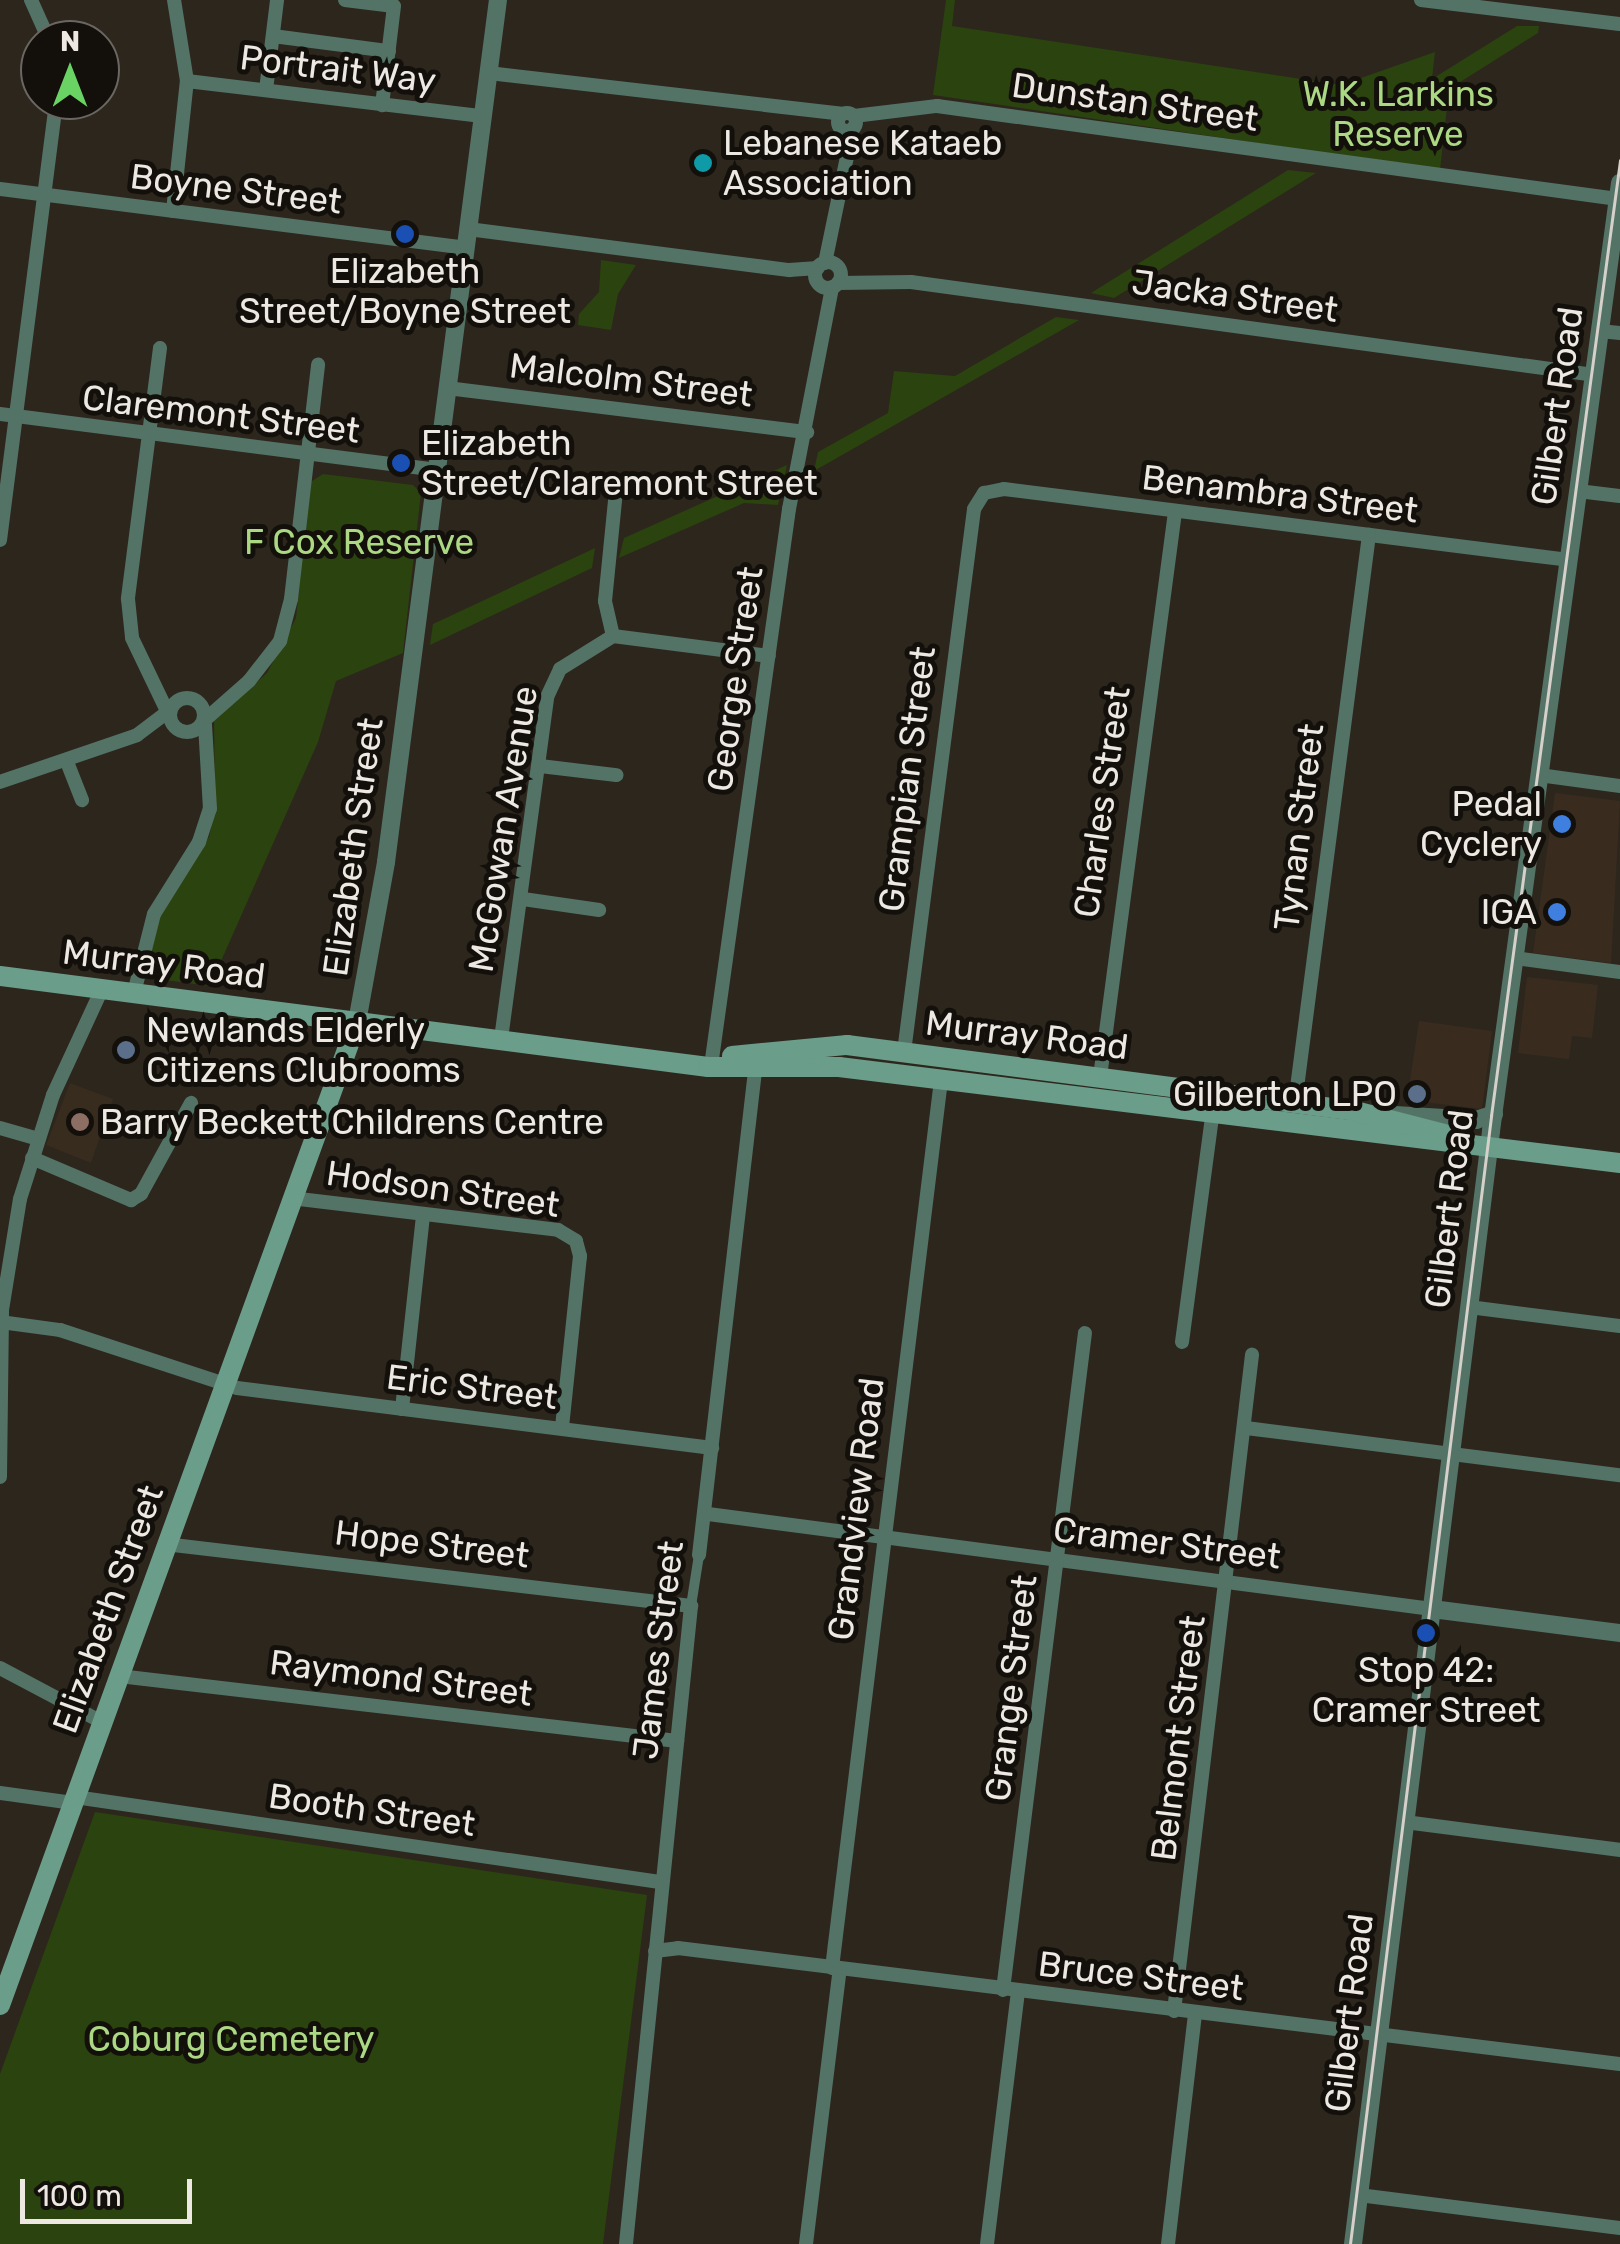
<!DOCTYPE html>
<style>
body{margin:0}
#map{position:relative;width:1620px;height:2244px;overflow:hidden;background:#2d261d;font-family:Rubik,sans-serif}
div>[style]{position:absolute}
.commercial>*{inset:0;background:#392c1f}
.built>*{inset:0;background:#372c1d}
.green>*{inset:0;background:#2b430e}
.pedestrian>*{height:10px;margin:-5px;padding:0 5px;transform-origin:5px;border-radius:5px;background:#537367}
.minor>*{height:14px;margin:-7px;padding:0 7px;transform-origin:7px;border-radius:7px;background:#537367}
.minor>.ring{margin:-7px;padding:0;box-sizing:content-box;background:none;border:14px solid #537367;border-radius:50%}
.tertiary>*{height:18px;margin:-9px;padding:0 9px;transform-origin:9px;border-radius:9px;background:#537367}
.secondary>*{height:20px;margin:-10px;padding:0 10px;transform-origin:10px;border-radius:10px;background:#6a9d8a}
.tram>*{height:2.5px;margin:-1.25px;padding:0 1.25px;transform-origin:1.25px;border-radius:1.25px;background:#d5d0c9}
.dots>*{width:28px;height:28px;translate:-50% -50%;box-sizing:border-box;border:5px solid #13100c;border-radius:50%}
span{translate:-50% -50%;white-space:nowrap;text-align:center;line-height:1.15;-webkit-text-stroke:10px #13100c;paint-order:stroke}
.street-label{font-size:35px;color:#ede8e2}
.park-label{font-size:35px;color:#acd884}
.poi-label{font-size:35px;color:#ede8e2}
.left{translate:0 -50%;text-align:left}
.right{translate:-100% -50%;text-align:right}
.north{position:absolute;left:20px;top:20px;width:100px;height:100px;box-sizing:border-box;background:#13100c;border:2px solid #6a6662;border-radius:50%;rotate:0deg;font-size:28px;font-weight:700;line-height:40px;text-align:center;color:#ede8e2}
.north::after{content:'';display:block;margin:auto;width:35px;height:45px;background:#69d464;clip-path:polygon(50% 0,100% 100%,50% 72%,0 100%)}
.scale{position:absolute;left:20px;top:2179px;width:172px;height:45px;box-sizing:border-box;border:5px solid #ede8e2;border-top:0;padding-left:12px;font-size:30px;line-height:35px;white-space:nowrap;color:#ede8e2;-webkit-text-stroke:8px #13100c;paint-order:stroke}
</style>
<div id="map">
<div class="commercial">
<div style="clip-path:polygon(1555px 793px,1620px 801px,1611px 963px,1533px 953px)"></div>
<div style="clip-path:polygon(1527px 977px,1598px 985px,1592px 1038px,1572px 1036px,1569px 1059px,1518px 1053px)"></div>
<div style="clip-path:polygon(1419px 1021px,1492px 1031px,1482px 1109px,1407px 1100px)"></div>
</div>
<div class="built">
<div style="clip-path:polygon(70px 1083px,113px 1099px,91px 1163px,46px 1145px)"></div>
</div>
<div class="green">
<div style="clip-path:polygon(946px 0,955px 0,952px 26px,1341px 85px,1435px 52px,1432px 79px,1517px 26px,1539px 26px,1538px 33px,1449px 89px,1440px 170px,933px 95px)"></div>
<div style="clip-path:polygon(1288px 170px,1316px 173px,1114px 298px,1091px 293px)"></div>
<div style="clip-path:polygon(601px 260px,636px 265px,618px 294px,611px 330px,578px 325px,579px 314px,599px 292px)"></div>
<div style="clip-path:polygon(1056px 317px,1079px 320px,814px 471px,818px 452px,888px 413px,894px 371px,955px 376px)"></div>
<div style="clip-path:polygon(787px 465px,778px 505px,744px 503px,619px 558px,624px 538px)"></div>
<div style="clip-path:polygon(323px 474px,413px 485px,421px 493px,403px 653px,336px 681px,318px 742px,210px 986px,149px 978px,146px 963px,162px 911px,209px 837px,215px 812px,214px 720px,267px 673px,296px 618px,309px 483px)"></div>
<div style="clip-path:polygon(595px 548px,592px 568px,430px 645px,433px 624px)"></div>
<div style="clip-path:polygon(95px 1812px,647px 1895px,603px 2244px,0 2244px,0 2074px)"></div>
</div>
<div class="pedestrian">
<div style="left:691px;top:1606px;width:52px;rotate:-81.1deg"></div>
</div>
<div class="minor">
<div style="left:31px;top:0;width:44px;rotate:65.8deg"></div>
<div style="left:345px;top:0;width:49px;rotate:7deg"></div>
<div style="left:394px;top:6px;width:100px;rotate:96.9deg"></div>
<div style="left:1421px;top:0;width:200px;rotate:6.9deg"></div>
<div style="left:273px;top:36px;width:117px;rotate:7.4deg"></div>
<div style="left:489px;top:73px;width:355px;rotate:6.6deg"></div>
<div style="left:187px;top:81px;width:297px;rotate:6.8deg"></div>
<div style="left:266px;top:90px;width:91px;rotate:-83deg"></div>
<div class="ring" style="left:838px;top:113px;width:4px;height:4px"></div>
<div style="left:854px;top:116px;width:84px;rotate:-6.9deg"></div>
<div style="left:937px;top:106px;width:687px;rotate:7.78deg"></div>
<div style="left:0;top:189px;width:469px;rotate:7.2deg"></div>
<div style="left:173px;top:211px;width:131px;rotate:-83.9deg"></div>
<div style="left:187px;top:81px;width:82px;rotate:-99.1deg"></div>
<div style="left:468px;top:229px;width:324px;rotate:7.3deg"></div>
<div style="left:789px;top:270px;width:29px;rotate:-4deg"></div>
<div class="ring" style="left:815px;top:262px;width:12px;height:12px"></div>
<div style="left:825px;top:263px;width:138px;rotate:-78.3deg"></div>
<div style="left:838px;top:283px;width:73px;rotate:-0.8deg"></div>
<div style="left:911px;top:282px;width:689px;rotate:7.75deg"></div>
<div style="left:1600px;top:331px;width:20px;rotate:6deg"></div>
<div style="left:160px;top:348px;width:253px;rotate:97.3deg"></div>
<div style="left:128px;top:599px;width:39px;rotate:84deg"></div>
<div style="left:132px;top:638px;width:81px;rotate:64.4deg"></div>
<div style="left:447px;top:388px;width:363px;rotate:7deg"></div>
<div style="left:0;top:414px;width:441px;rotate:7.3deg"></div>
<div style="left:1578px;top:491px;width:42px;rotate:6.8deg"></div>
<div style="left:0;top:540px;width:444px;rotate:-82.7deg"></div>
<div style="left:613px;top:636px;width:36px;rotate:-103deg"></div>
<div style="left:605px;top:601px;width:111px;rotate:-84.3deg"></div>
<div class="ring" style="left:170px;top:698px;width:20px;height:20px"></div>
<div style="left:207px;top:718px;width:56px;rotate:-41.4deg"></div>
<div style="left:249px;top:681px;width:51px;rotate:-52.2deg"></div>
<div style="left:280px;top:641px;width:43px;rotate:-75.3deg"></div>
<div style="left:291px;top:599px;width:236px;rotate:-83.4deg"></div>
<div style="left:67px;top:762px;width:41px;rotate:68.5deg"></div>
<div style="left:540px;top:766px;width:77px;rotate:6.8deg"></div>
<div style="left:1539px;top:775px;width:82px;rotate:7.7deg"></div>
<div style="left:0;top:782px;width:145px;rotate:-18.9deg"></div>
<div style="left:137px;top:735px;width:38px;rotate:-37deg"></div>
<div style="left:523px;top:899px;width:77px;rotate:8.2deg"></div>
<div style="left:1515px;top:958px;width:106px;rotate:7.6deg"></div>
<div style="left:134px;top:993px;width:81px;rotate:-75.8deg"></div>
<div style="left:154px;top:914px;width:85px;rotate:-58deg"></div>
<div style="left:199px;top:842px;width:35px;rotate:-72deg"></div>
<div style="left:210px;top:809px;width:85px;rotate:-93.4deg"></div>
<div style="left:501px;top:1039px;width:345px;rotate:-82.3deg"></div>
<div style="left:547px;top:697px;width:31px;rotate:-65deg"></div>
<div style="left:560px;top:669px;width:62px;rotate:-31.9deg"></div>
<div style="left:613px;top:636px;width:157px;rotate:7.3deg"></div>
<div style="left:904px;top:1052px;width:547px;rotate:-82.65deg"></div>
<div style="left:974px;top:509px;width:19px;rotate:-58deg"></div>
<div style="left:984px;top:493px;width:20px;rotate:-11deg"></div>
<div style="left:1004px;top:489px;width:569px;rotate:7.16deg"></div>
<div style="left:712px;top:1059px;width:555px;rotate:-82.03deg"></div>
<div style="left:789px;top:509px;width:226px;rotate:-79deg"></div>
<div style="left:1100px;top:1077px;width:570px;rotate:-82.44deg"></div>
<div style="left:1295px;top:1103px;width:573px;rotate:-82.58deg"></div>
<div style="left:0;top:1128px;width:40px;rotate:16deg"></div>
<div style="left:32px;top:1158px;width:108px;rotate:23deg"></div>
<div style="left:131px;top:1200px;width:12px;rotate:-31deg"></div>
<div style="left:141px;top:1194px;width:104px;rotate:-61.2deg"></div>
<div style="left:291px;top:1198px;width:269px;rotate:6.8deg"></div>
<div style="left:558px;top:1230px;width:21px;rotate:31deg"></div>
<div style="left:576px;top:1241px;width:16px;rotate:75deg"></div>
<div style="left:580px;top:1256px;width:173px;rotate:96deg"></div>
<div style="left:1469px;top:1307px;width:152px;rotate:7.2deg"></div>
<div style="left:0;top:1322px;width:61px;rotate:7.6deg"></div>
<div style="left:60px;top:1330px;width:186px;rotate:18.1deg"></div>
<div style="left:237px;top:1388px;width:479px;rotate:7.2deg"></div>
<div style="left:1182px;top:1342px;width:227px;rotate:-82.4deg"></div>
<div style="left:402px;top:1409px;width:195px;rotate:-83.8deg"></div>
<div style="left:1246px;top:1428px;width:377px;rotate:7.2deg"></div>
<div style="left:0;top:1477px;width:167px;rotate:-89.3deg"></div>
<div style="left:2px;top:1310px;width:112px;rotate:-80.8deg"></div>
<div style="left:20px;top:1199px;width:109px;rotate:-72.4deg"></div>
<div style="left:53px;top:1095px;width:117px;rotate:-65.2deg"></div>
<div style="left:708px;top:1514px;width:730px;rotate:7.48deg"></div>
<div style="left:165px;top:1544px;width:530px;rotate:6.72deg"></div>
<div style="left:691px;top:1606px;width:641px;rotate:95.82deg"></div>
<div style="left:699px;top:1555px;width:492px;rotate:-83.4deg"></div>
<div style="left:0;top:1668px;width:115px;rotate:27.9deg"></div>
<div style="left:119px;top:1676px;width:562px;rotate:6.64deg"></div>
<div style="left:0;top:1793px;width:74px;rotate:7.8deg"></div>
<div style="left:75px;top:1797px;width:591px;rotate:8.27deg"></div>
<div style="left:1405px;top:1822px;width:217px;rotate:7.4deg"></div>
<div style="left:655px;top:1951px;width:23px;rotate:-7deg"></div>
<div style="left:678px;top:1948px;width:949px;rotate:7.02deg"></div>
<div style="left:832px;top:1968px;width:895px;rotate:-83deg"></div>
<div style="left:1003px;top:1990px;width:662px;rotate:-82.89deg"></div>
<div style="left:1174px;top:2011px;width:661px;rotate:-83.22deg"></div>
<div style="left:1359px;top:2195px;width:263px;rotate:7.2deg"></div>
<div style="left:806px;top:2244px;width:277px;rotate:-83deg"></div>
<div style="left:987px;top:2244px;width:255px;rotate:-83deg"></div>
<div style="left:1168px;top:2244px;width:232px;rotate:-83.3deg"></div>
</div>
<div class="tertiary">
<div style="left:357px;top:1022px;width:163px;rotate:-79.7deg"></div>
<div style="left:386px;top:862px;width:869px;rotate:-82.6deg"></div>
<div style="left:1395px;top:1115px;width:81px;rotate:3.5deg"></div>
<div style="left:1476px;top:1120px;width:19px;rotate:-18deg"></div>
<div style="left:1432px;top:1609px;width:190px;rotate:7.3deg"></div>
<div style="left:1353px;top:2244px;width:1122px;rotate:-82.93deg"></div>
<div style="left:1491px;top:1131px;width:957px;rotate:-82.25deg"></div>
</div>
<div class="secondary">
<div style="left:0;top:976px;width:714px;rotate:7.32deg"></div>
<div style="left:708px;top:1067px;width:131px"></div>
<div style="left:839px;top:1067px;width:787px;rotate:7.01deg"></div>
<div style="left:732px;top:1056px;width:116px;rotate:-5.5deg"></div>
<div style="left:847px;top:1045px;width:512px;rotate:7.4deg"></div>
<div style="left:1355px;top:1111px;width:113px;rotate:14.4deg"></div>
<div style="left:0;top:2005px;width:1046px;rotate:-70.04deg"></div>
</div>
<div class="tram">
<div style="left:1350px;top:2244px;width:1137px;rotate:-82.87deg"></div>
<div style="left:1491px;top:1116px;width:964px;rotate:-82.31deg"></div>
</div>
<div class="dots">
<div style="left:703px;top:163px;background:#0f9aa8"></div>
<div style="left:405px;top:234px;background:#1a4fb4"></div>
<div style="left:401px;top:463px;background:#1a4fb4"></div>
<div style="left:1562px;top:824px;background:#3f7fe0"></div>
<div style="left:1557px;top:912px;background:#3f7fe0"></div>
<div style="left:126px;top:1050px;background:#5c6f8a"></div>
<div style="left:1417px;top:1094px;background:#5c6f8a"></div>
<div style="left:80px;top:1122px;background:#8d6e63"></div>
<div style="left:1426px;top:1633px;background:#1a4fb4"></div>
</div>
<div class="street-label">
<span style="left:338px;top:69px;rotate:7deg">Portrait Way</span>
<span style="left:1135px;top:102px;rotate:8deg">Dunstan Street</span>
<span style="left:236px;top:189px;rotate:7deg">Boyne Street</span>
<span style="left:1235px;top:296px;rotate:8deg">Jacka Street</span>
<span style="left:631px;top:380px;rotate:7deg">Malcolm Street</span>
<span style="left:1557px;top:406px;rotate:-82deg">Gilbert Road</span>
<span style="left:221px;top:414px;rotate:7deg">Claremont Street</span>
<span style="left:1280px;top:494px;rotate:7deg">Benambra Street</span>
<span style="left:735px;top:679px;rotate:-82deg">George Street</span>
<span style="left:907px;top:779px;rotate:-83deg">Grampian Street</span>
<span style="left:1102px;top:802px;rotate:-82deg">Charles Street</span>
<span style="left:1299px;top:827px;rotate:-83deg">Tynan Street</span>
<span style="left:503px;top:829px;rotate:-81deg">McGowan Avenue</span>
<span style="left:353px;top:847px;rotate:-82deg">Elizabeth Street</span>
<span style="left:164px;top:964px;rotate:7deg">Murray Road</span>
<span style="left:1027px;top:1035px;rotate:7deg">Murray Road</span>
<span style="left:443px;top:1189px;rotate:8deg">Hodson Street</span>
<span style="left:1449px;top:1209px;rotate:-83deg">Gilbert Road</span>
<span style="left:472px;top:1387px;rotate:7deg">Eric Street</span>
<span style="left:856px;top:1509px;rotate:-83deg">Grandview Road</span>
<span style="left:1167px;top:1543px;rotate:7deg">Cramer Street</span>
<span style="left:432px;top:1544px;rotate:7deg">Hope Street</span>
<span style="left:108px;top:1609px;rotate:-70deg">Elizabeth Street</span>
<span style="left:658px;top:1650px;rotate:-83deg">James Street</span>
<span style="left:401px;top:1678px;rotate:7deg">Raymond Street</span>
<span style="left:1011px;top:1688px;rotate:-83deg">Grange Street</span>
<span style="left:1178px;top:1738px;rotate:-83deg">Belmont Street</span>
<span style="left:372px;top:1810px;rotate:8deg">Booth Street</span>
<span style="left:1141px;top:1976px;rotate:7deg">Bruce Street</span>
<span style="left:1349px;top:2013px;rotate:-83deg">Gilbert Road</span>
</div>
<div class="park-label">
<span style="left:1398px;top:114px">W.K. Larkins<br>Reserve</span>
<span style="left:359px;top:542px">F Cox Reserve</span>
<span style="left:231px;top:2039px">Coburg Cemetery</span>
</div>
<div class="poi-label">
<span class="left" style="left:723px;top:163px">Lebanese Kataeb<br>Association</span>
<span style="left:405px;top:291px">Elizabeth<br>Street/Boyne Street</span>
<span class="left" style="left:421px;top:463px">Elizabeth<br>Street/Claremont Street</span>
<span class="right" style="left:1542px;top:824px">Pedal<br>Cyclery</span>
<span class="right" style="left:1537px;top:912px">IGA</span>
<span class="left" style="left:146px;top:1050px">Newlands Elderly<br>Citizens Clubrooms</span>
<span class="right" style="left:1397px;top:1094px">Gilberton LPO</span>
<span class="left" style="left:100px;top:1122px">Barry Beckett Childrens Centre</span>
<span style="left:1426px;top:1690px">Stop 42:<br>Cramer Street</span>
</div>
<div class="north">N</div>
<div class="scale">100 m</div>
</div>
